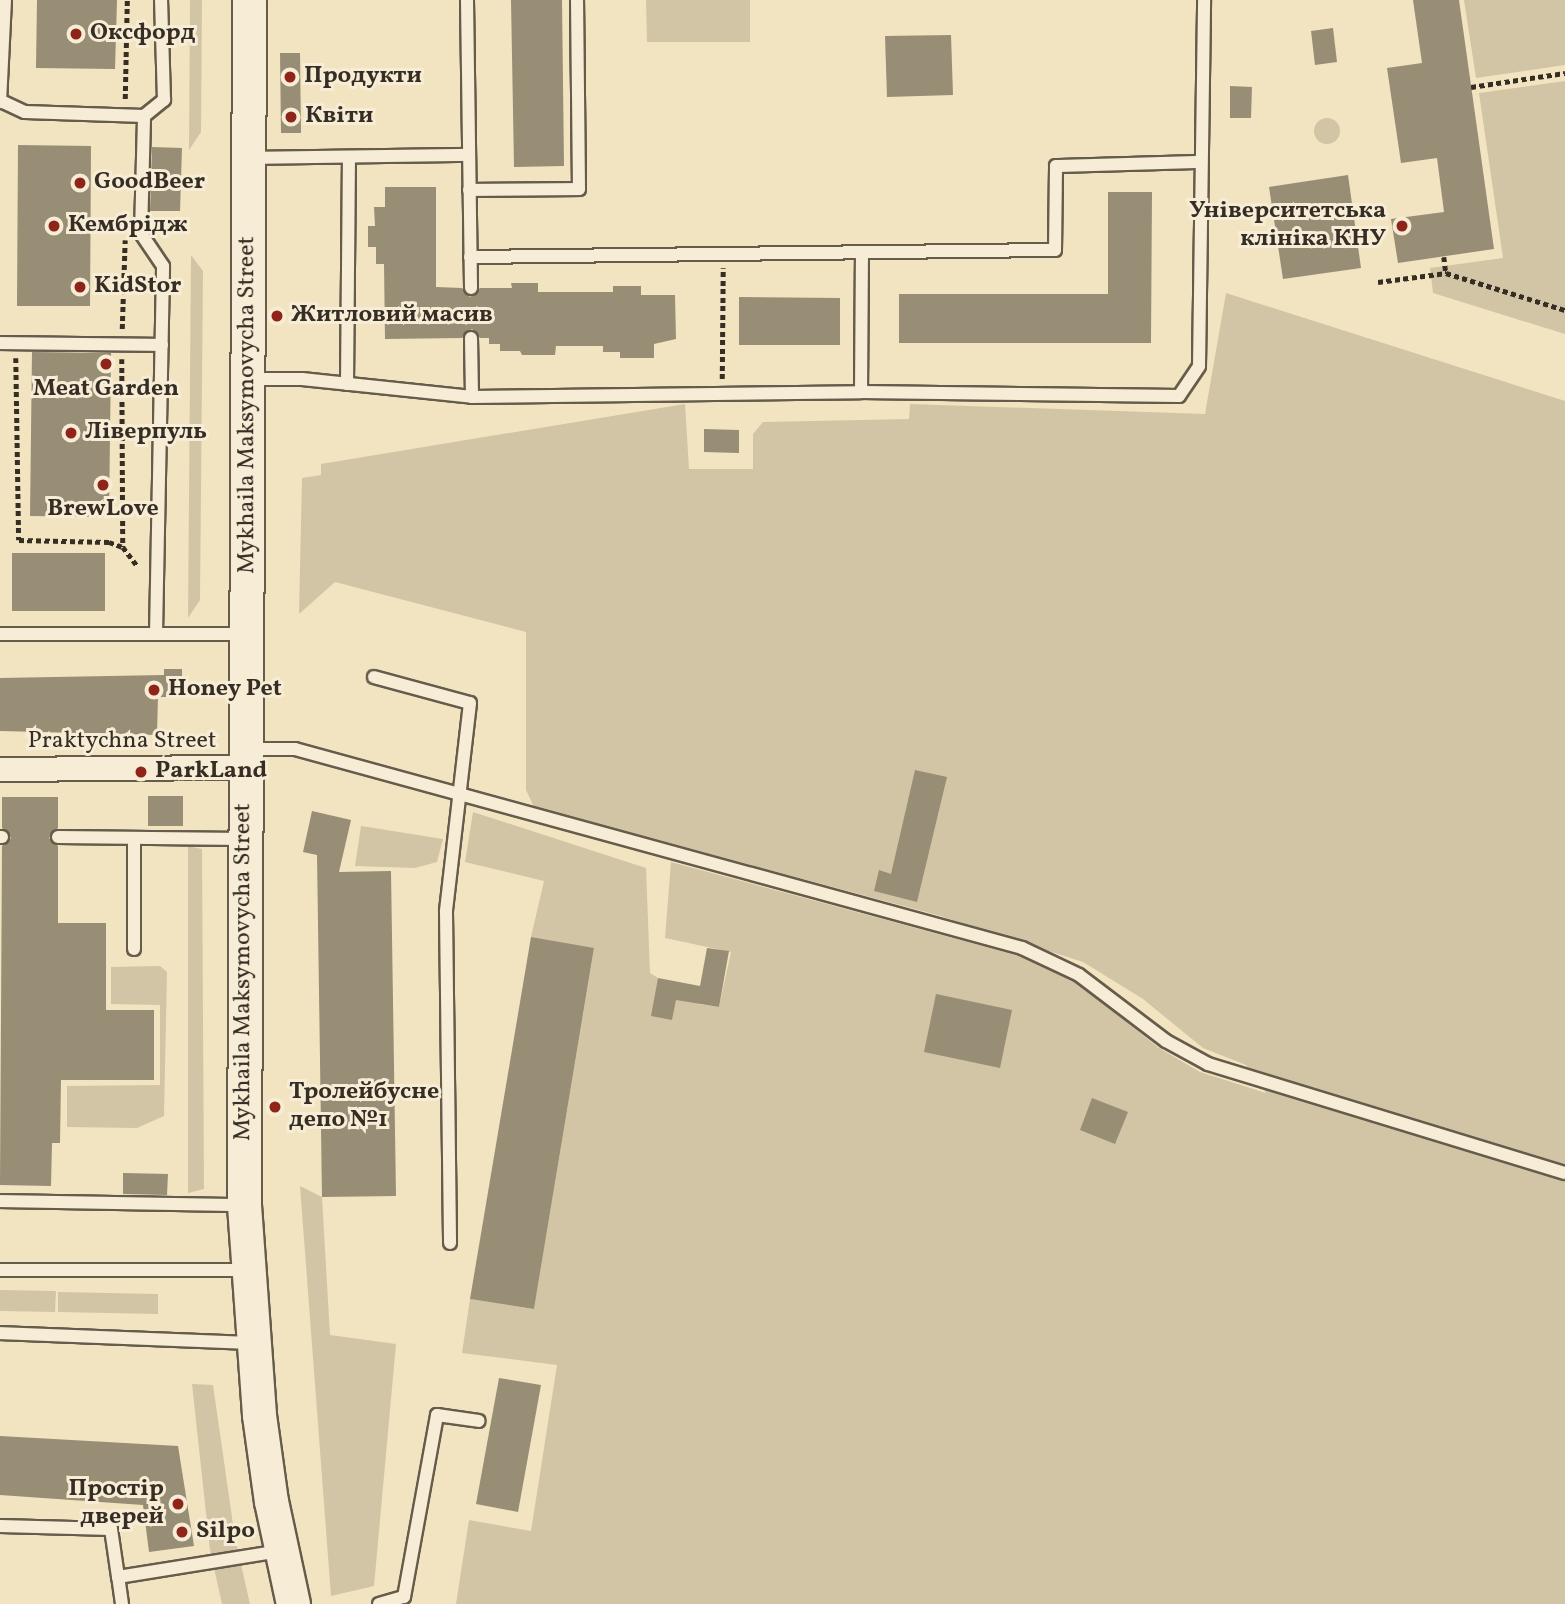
<!DOCTYPE html>
<meta charset="utf-8">
<style>
body{margin:0}
#map{position:relative;width:1565px;height:1604px;overflow:hidden;background:#f2e4c0;font-family:Vollkorn,serif}
div>[style]{position:absolute}
.green>*{inset:0;background:#d2c5a5}
.round{border-radius:50%}
.building>*{inset:0;background:#988d75}
.path>*{height:4.5px;margin-top:-2.25px;transform-origin:0;background:repeating-linear-gradient(90deg,#362e24 0 5px,transparent 0 8.5px)}
.roads{filter:drop-shadow(2px 0 #655c4b) drop-shadow(-2px 0 #655c4b) drop-shadow(0 2px #655c4b) drop-shadow(0 -2px #655c4b)}
.service>*{height:12px;margin:-6px;padding:0 6px;transform-origin:6px;border-radius:6px;background:#f7edd6}
.minor>*{height:23px;margin:-11.5px;padding:0 11.5px;transform-origin:11.5px;border-radius:11.5px;background:#f7edd6}
.secondary>*{height:33px;margin:-16.5px;padding:0 16.5px;transform-origin:16.5px;border-radius:16.5px;background:#f7edd6}
.dots>*{width:19px;height:19px;translate:-50% -50%;box-sizing:border-box;border:4px solid #f7edd6;border-radius:50%}
span{translate:-50% -50%;white-space:nowrap;text-align:center;line-height:1.15;-webkit-text-stroke:6px #f7edd6;paint-order:stroke}
.poi-label{font-size:24px;color:#362e24;font-weight:700}
.left{translate:0 -50%;text-align:left}
.right{translate:-100% -50%;text-align:right}
.street-label{font-size:24px;color:#362e24}
</style>
<div id="map">
<div class="green">
<div style="clip-path:polygon(190px 0,202px 0,201px 132px,189px 150px)"></div>
<div style="clip-path:polygon(646px 0,750px 0,750px 42px,647px 42px)"></div>
<div style="clip-path:polygon(1464px 0,1565px 0,1565px 65px,1476px 78px)"></div>
<div style="clip-path:polygon(1565px 81px,1565px 334px,1433px 293px,1430px 268px,1503px 258px,1479px 93px)"></div>
<div class="round" style="left:1314px;top:118px;width:26px;height:26px"></div>
<div style="clip-path:polygon(191px 255px,203px 271px,200px 600px,188px 618px)"></div>
<div style="clip-path:polygon(1226px 293px,1565px 401px,1565px 1604px,456px 1604px,469px 1520px,531px 1531px,557px 1365px,462px 1353px,470px 1299px,534px 1309px,594px 949px,531px 937px,544px 881px,465px 862px,473px 812px,646px 868px,650px 973px,658px 978px,652px 1016px,672px 1019px,679px 982px,701px 989px,698px 1004px,719px 1007px,731px 952px,665px 938px,671px 862px,1024px 957px,1076px 982px,1159px 1048px,1200px 1072px,1266px 1093px,1246px 1065px,1203px 1048px,1143px 999px,1083px 962px,937px 915px,534px 807px,526px 790px,526px 632px,335px 582px,299px 614px,302px 478px,321px 475px,321px 464px,685px 404px,689px 469px,753px 469px,753px 434px,763px 422px,909px 419px,910px 404px,1205px 414px)"></div>
<div style="clip-path:polygon(361px 826px,443px 839px,437px 862px,415px 868px,355px 866px)"></div>
<div style="clip-path:polygon(188px 846px,202px 849px,204px 1189px,188px 1193px)"></div>
<div style="clip-path:polygon(111px 967px,160px 966px,167px 972px,164px 1116px,137px 1128px,67px 1127px,67px 1086px,160px 1085px,160px 1005px,111px 1004px)"></div>
<div style="clip-path:polygon(300px 1186px,322px 1197px,330px 1335px,396px 1344px,374px 1586px,331px 1596px)"></div>
<div style="clip-path:polygon(0 1290px,56px 1291px,55px 1312px,0 1311px)"></div>
<div style="clip-path:polygon(58px 1292px,158px 1294px,158px 1314px,58px 1312px)"></div>
<div style="clip-path:polygon(192px 1384px,213px 1385px,235px 1538px,250px 1604px,222px 1604px,210px 1550px)"></div>
</div>
<div class="building">
<div style="clip-path:polygon(37px 0,117px 0,115px 69px,36px 68px)"></div>
<div style="clip-path:polygon(511px 0,562px 0,564px 166px,514px 167px)"></div>
<div style="clip-path:polygon(1413px 0,1459px 0,1494px 249px,1398px 263px,1391px 219px,1444px 212px,1437px 158px,1401px 163px,1387px 68px,1422px 63px)"></div>
<div style="clip-path:polygon(1333px 28px,1337px 62px,1315px 65px,1311px 31px)"></div>
<div style="clip-path:polygon(951px 35px,953px 95px,887px 97px,885px 36px)"></div>
<div style="clip-path:polygon(280px 53px,300px 53px,301px 133px,281px 133px)"></div>
<div style="clip-path:polygon(1230px 86px,1252px 87px,1251px 118px,1230px 118px)"></div>
<div style="clip-path:polygon(18px 145px,91px 146px,90px 306px,17px 306px)"></div>
<div style="clip-path:polygon(152px 147px,182px 148px,180px 211px,150px 211px)"></div>
<div style="clip-path:polygon(1348px 175px,1361px 268px,1283px 279px,1269px 187px)"></div>
<div style="clip-path:polygon(385px 187px,436px 187px,436px 287px,462px 288px,470px 297px,480px 288px,512px 288px,511px 283px,538px 283px,538px 292px,613px 292px,613px 286px,641px 286px,641px 295px,675px 295px,676px 339px,654px 344px,654px 358px,620px 358px,620px 352px,603px 352px,603px 346px,556px 346px,555px 355px,522px 355px,520px 351px,500px 351px,500px 344px,489px 344px,489px 338px,480px 338px,472px 329px,462px 338px,385px 339px,384px 264px,376px 264px,376px 247px,368px 247px,368px 226px,375px 226px,374px 207px,385px 207px)"></div>
<div style="clip-path:polygon(1108px 192px,1152px 192px,1151px 343px,899px 343px,899px 294px,1108px 294px)"></div>
<div style="clip-path:polygon(739px 297px,840px 298px,840px 345px,739px 345px)"></div>
<div style="clip-path:polygon(32px 352px,111px 353px,109px 517px,30px 516px)"></div>
<div style="clip-path:polygon(704px 429px,739px 430px,739px 453px,704px 452px)"></div>
<div style="clip-path:polygon(12px 553px,105px 553px,105px 611px,12px 611px)"></div>
<div style="clip-path:polygon(164px 669px,182px 669px,182px 697px,158px 697px,157px 735px,0 731px,0 678px,164px 675px)"></div>
<div style="clip-path:polygon(915px 770px,947px 777px,917px 902px,874px 891px,879px 870px,891px 874px)"></div>
<div style="clip-path:polygon(148px 796px,183px 796px,183px 826px,148px 826px)"></div>
<div style="clip-path:polygon(2px 797px,58px 797px,58px 828px,49px 838px,58px 846px,58px 923px,106px 923px,106px 1010px,154px 1010px,154px 1080px,61px 1080px,60px 1143px,52px 1143px,51px 1186px,0 1185px,2px 846px,11px 838px,2px 828px)"></div>
<div style="clip-path:polygon(312px 811px,351px 820px,339px 872px,391px 871px,396px 1196px,322px 1197px,317px 855px,303px 852px)"></div>
<div style="clip-path:polygon(531px 937px,594px 948px,534px 1309px,470px 1299px)"></div>
<div style="clip-path:polygon(707px 948px,729px 951px,719px 1007px,676px 1000px,672px 1020px,651px 1016px,658px 978px,700px 986px)"></div>
<div style="clip-path:polygon(936px 994px,1012px 1010px,1000px 1068px,924px 1052px)"></div>
<div style="clip-path:polygon(1092px 1098px,1128px 1112px,1115px 1144px,1080px 1130px)"></div>
<div style="clip-path:polygon(123px 1173px,168px 1174px,167px 1195px,123px 1194px)"></div>
<div style="clip-path:polygon(499px 1378px,541px 1385px,518px 1512px,476px 1504px)"></div>
<div style="clip-path:polygon(0 1436px,178px 1446px,194px 1546px,149px 1552px,143px 1505px,0 1495px)"></div>
</div>
<div class="path">
<div style="left:1471px;top:87px;width:95px;rotate:-8.5deg"></div>
<div style="left:125px;top:99px;width:99px;rotate:-88.8deg"></div>
<div style="left:1444px;top:257px;width:16px;rotate:83deg"></div>
<div style="left:1378px;top:282px;width:69px;rotate:-7.5deg"></div>
<div style="left:1446px;top:273px;width:125px;rotate:17.3deg"></div>
<div style="left:122px;top:329px;width:89px;rotate:-88.1deg"></div>
<div style="left:16px;top:358px;width:182px;rotate:89.1deg"></div>
<div style="left:19px;top:540px;width:90px;rotate:1.3deg"></div>
<div style="left:109px;top:542px;width:15px;rotate:20deg"></div>
<div style="left:123px;top:547px;width:25px;rotate:53deg"></div>
<div style="left:122px;top:359px;width:188px;rotate:89.7deg"></div>
<div style="left:722px;top:379px;width:111px;rotate:-89.5deg"></div>
</div>
<div class="roads">
<div class="service">
<div style="left:467px;top:0;width:288px;rotate:89.2deg"></div>
<div style="left:1px;top:101px;width:26px;rotate:25deg"></div>
<div style="left:25px;top:112px;width:119px;rotate:1.9deg"></div>
<div style="left:0;top:102px;width:102px;rotate:-87.2deg"></div>
<div style="left:250px;top:158px;width:219px;rotate:-0.8deg"></div>
<div style="left:469px;top:190px;width:110px;rotate:-0.5deg"></div>
<div style="left:579px;top:189px;width:189px;rotate:-90.6deg"></div>
<div style="left:470px;top:257px;width:585px;rotate:-0.69deg"></div>
<div style="left:1055px;top:250px;width:84px;rotate:-89.3deg"></div>
<div style="left:1056px;top:166px;width:143px;rotate:-1.6deg"></div>
<div style="left:471px;top:338px;width:59px;rotate:89deg"></div>
<div style="left:0;top:343px;width:162px;rotate:0.7deg"></div>
<div style="left:249px;top:379px;width:53px"></div>
<div style="left:302px;top:379px;width:171px;rotate:6deg"></div>
<div style="left:472px;top:397px;width:389px;rotate:-0.7deg"></div>
<div style="left:861px;top:392px;width:318px;rotate:0.7deg"></div>
<div style="left:1179px;top:396px;width:36px;rotate:-56deg"></div>
<div style="left:1199px;top:366px;width:366px;rotate:-89.2deg"></div>
<div style="left:347px;top:384px;width:227px;rotate:-89.5deg"></div>
<div style="left:861px;top:392px;width:138px;rotate:-89.6deg"></div>
<div style="left:0;top:634px;width:245px"></div>
<div style="left:156px;top:634px;width:368px;rotate:-88.9deg"></div>
<div style="left:163px;top:266px;width:40px;rotate:-124deg"></div>
<div style="left:141px;top:233px;width:117px;rotate:-88.5deg"></div>
<div style="left:144px;top:116px;width:26px;rotate:-39deg"></div>
<div style="left:164px;top:100px;width:100px;rotate:-91.7deg"></div>
<div style="left:374px;top:677px;width:99px;rotate:15.2deg"></div>
<div style="left:470px;top:703px;width:210px;rotate:96.6deg"></div>
<div style="left:446px;top:912px;width:331px;rotate:89.3deg"></div>
<div style="left:246px;top:749px;width:49px"></div>
<div style="left:295px;top:749px;width:754px;rotate:15.31deg"></div>
<div style="left:1022px;top:948px;width:63px;rotate:25.3deg"></div>
<div style="left:1079px;top:975px;width:109px;rotate:37.2deg"></div>
<div style="left:1166px;top:1041px;width:48px;rotate:28.7deg"></div>
<div style="left:1208px;top:1064px;width:373px;rotate:17deg"></div>
<div style="left:0;top:837px;width:2px"></div>
<div style="left:58px;top:837px;width:186px;rotate:0.6deg"></div>
<div style="left:134px;top:838px;width:111px;rotate:90deg"></div>
<div style="left:0;top:1201px;width:241px;rotate:1deg"></div>
<div style="left:0;top:1270px;width:246px"></div>
<div style="left:0;top:1333px;width:251px;rotate:2.3deg"></div>
<div style="left:0;top:1526px;width:111px;rotate:1.5deg"></div>
<div style="left:111px;top:1529px;width:49px;rotate:81.7deg"></div>
<div style="left:122px;top:1604px;width:27px;rotate:-98deg"></div>
<div style="left:118px;top:1577px;width:165px;rotate:-9.1deg"></div>
<div style="left:379px;top:1604px;width:26px;rotate:-16deg"></div>
<div style="left:404px;top:1597px;width:185px;rotate:-79.7deg"></div>
<div style="left:437px;top:1415px;width:42px;rotate:8.1deg"></div>
</div>
<div class="minor">
<div style="left:0;top:769px;width:244px;rotate:-0.5deg"></div>
</div>
<div class="secondary">
<div style="left:249px;top:0;width:1205px;rotate:90.24deg"></div>
<div style="left:244px;top:1205px;width:211px;rotate:85.9deg"></div>
<div style="left:259px;top:1415px;width:87px;rotate:82.1deg"></div>
<div style="left:271px;top:1501px;width:105px;rotate:77.9deg"></div>
</div>
</div>
<div class="dots">
<div style="left:76px;top:34px;background:#8f2418"></div>
<div style="left:290px;top:77px;background:#8f2418"></div>
<div style="left:291px;top:117px;background:#8f2418"></div>
<div style="left:80px;top:183px;background:#8f2418"></div>
<div style="left:54px;top:226px;background:#8f2418"></div>
<div style="left:1402px;top:226px;background:#8f2418"></div>
<div style="left:80px;top:287px;background:#8f2418"></div>
<div style="left:277px;top:316px;background:#8f2418"></div>
<div style="left:106px;top:364px;background:#8f2418"></div>
<div style="left:71px;top:433px;background:#8f2418"></div>
<div style="left:103px;top:485px;background:#8f2418"></div>
<div style="left:154px;top:690px;background:#8f2418"></div>
<div style="left:141px;top:772px;background:#8f2418"></div>
<div style="left:275px;top:1107px;background:#8f2418"></div>
<div style="left:178px;top:1504px;background:#8f2418"></div>
<div style="left:182px;top:1532px;background:#8f2418"></div>
</div>
<div class="poi-label">
<span class="left" style="left:90px;top:34px">Оксфорд</span>
<span class="left" style="left:304px;top:77px">Продукти</span>
<span class="left" style="left:305px;top:117px">Квіти</span>
<span class="left" style="left:94px;top:183px">GoodBeer</span>
<span class="right" style="left:1386px;top:226px">Університетська<br>клініка КНУ</span>
<span class="left" style="left:68px;top:226px">Кембрідж</span>
<span class="left" style="left:94px;top:287px">KidStor</span>
<span class="left" style="left:291px;top:316px">Житловий масив</span>
<span style="left:106px;top:390px">Meat Garden</span>
<span class="left" style="left:85px;top:433px">Ліверпуль</span>
<span style="left:103px;top:510px">BrewLove</span>
<span class="left" style="left:168px;top:690px">Honey Pet</span>
<span class="left" style="left:155px;top:772px">ParkLand</span>
<span class="left" style="left:289px;top:1107px">Тролейбусне<br>депо №1</span>
<span class="right" style="left:164px;top:1504px">Простір<br>дверей</span>
<span class="left" style="left:196px;top:1532px">Silpo</span>
</div>
<div class="street-label">
<span style="left:248px;top:405px;rotate:-90deg">Mykhaila Maksymovycha Street</span>
<span style="left:122px;top:742px">Praktychna Street</span>
<span style="left:244px;top:972px;rotate:-90deg">Mykhaila Maksymovycha Street</span>
</div>
</div>
